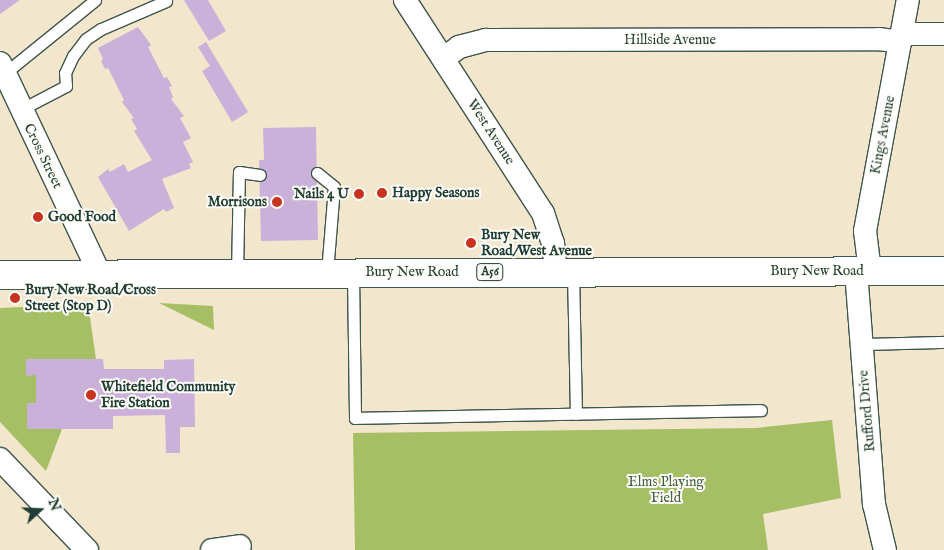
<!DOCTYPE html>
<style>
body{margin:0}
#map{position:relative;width:944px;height:550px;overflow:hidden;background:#f2e6cd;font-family:"IM FELL English",serif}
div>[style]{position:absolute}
.green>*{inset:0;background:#a6bf65}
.building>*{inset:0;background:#cbb0da}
.roads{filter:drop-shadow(1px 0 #3f564b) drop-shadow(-1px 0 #3f564b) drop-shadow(0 1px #3f564b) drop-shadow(0 -1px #3f564b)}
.lane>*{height:11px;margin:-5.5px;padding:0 5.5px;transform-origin:5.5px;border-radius:5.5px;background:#fff}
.street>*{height:22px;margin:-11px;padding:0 11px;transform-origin:11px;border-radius:11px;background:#fff}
.highway>*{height:28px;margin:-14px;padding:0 14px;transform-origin:14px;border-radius:14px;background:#fff}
.dots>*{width:14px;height:14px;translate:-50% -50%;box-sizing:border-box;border:2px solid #fdfcf7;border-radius:50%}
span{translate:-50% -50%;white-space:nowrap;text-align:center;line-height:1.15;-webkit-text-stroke:4px #fdfcf7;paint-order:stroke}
.shield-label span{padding:1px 4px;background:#fdfcf7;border:1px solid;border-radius:4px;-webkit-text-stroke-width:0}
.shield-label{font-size:12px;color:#1f3d34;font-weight:700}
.street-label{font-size:14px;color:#1f3d34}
.poi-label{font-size:14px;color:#1f3d34;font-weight:700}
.left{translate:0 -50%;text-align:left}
.right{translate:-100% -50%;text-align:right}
.park-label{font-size:14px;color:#415e40}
.north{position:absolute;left:15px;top:485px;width:50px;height:50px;-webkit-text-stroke:4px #fdfcf7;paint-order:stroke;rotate:70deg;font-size:14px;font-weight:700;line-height:20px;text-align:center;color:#1f3d34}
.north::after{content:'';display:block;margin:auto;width:18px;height:22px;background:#1f3d34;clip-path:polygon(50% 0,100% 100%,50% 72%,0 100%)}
</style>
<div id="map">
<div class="green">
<div style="clip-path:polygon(159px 303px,213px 306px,214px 330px)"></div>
<div style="clip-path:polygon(88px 304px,96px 359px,27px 359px,26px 375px,36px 375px,36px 403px,27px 403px,27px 429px,62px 429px,46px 471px,0 422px,0 308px)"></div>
<div style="clip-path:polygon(832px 420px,841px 498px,763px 514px,768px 550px,355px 550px,353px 433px,756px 428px)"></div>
</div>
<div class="building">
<div style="clip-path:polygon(0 0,20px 0,0 14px)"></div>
<div style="clip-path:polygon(184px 0,208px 0,226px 31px,209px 41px)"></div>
<div style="clip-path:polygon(138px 27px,151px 45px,148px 47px,164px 78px,167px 77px,172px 86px,169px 87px,173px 97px,171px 99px,184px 116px,180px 118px,191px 138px,183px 142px,193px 162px,189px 164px,191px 168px,162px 179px,174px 208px,166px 212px,164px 209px,129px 231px,98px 177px,108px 169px,110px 172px,124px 164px,128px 172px,152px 160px,134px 131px,137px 129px,131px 119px,134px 118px,122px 102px,124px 100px,108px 68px,105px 69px,101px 61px,103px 59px,98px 48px)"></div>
<div style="clip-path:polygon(206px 42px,248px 112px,232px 122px,202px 71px,210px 66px,198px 47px)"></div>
<div style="clip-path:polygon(316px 127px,318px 240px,261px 241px,259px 160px,264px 160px,263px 128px)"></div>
<div style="clip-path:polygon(26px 359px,103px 359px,104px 369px,164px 369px,164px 360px,194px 359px,195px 427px,180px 427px,180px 453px,166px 453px,165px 415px,113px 416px,113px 429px,27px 429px,27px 403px,36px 403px,36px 375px,26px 376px)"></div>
</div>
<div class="roads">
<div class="lane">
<div style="left:5px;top:73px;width:116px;rotate:-39deg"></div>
<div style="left:20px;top:110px;width:52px;rotate:-27.6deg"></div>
<div style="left:66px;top:86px;width:13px;rotate:-94deg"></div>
<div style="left:65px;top:73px;width:19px;rotate:-65deg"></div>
<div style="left:73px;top:56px;width:21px;rotate:-53deg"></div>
<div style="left:86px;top:39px;width:18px;rotate:-34deg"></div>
<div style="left:101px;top:29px;width:71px;rotate:-23.3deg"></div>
<div style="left:317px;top:173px;width:22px;rotate:39deg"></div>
<div style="left:334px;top:187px;width:86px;rotate:94.7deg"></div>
<div style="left:573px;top:272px;width:142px;rotate:88.8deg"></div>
<div style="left:353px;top:273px;width:145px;rotate:89.2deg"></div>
<div style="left:355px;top:418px;width:406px;rotate:-1.1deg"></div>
<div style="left:237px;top:275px;width:103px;rotate:-88.9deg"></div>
<div style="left:239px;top:172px;width:21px;rotate:8deg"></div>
<div style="left:861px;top:344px;width:83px;rotate:-1.4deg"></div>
</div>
<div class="street">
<div style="left:405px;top:0;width:254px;rotate:57.1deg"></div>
<div style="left:543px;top:213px;width:32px;rotate:72deg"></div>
<div style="left:553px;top:243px;width:29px;rotate:84deg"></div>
<div style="left:902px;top:34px;width:42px"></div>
<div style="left:444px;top:58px;width:19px;rotate:-36deg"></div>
<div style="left:459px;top:47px;width:28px;rotate:-15deg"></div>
<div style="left:486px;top:40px;width:393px;rotate:-0.1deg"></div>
<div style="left:879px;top:39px;width:21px;rotate:8deg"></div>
<div style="left:0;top:63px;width:234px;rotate:64.7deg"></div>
<div style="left:856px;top:271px;width:234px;rotate:85.6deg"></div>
<div style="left:874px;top:504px;width:47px;rotate:76.6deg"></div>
<div style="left:870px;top:271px;width:40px;rotate:-97.1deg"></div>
<div style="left:865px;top:231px;width:235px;rotate:-79.5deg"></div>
<div style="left:0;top:459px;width:126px;rotate:46.3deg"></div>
<div style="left:212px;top:550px;width:28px;rotate:-8deg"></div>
</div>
<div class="highway">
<div style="left:0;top:275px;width:944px;rotate:-0.24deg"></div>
</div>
</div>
<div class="dots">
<div style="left:382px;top:193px;background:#c8321e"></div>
<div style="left:359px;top:194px;background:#c8321e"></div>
<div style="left:277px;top:202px;background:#c8321e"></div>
<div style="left:38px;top:217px;background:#c8321e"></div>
<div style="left:471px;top:243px;background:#c8321e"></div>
<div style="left:15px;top:298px;background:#c8321e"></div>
<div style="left:91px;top:395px;background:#c8321e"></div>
</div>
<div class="shield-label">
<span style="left:490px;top:272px">A56</span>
</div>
<div class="street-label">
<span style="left:670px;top:40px">Hillside Avenue</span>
<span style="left:491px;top:132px;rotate:57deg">West Avenue</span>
<span style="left:883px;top:135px;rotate:-79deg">Kings Avenue</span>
<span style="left:43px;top:156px;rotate:64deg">Cross Street</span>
<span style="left:817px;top:271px">Bury New Road</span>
<span style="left:412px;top:272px">Bury New Road</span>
<span style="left:867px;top:411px;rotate:-95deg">Rufford Drive</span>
</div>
<div class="poi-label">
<span class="left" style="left:392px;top:193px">Happy Seasons</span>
<span class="right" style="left:349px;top:194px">Nails 4 U</span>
<span class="right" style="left:267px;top:202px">Morrisons</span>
<span class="left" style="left:48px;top:217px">Good Food</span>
<span class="left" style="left:481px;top:243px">Bury New<br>Road/West Avenue</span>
<span class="left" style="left:25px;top:298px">Bury New Road/Cross<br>Street (Stop D)</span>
<span class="left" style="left:101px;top:395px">Whitefield Community<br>Fire Station</span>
</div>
<div class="park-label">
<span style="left:666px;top:490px">Elms Playing<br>Field</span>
</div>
<div class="north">N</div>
</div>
